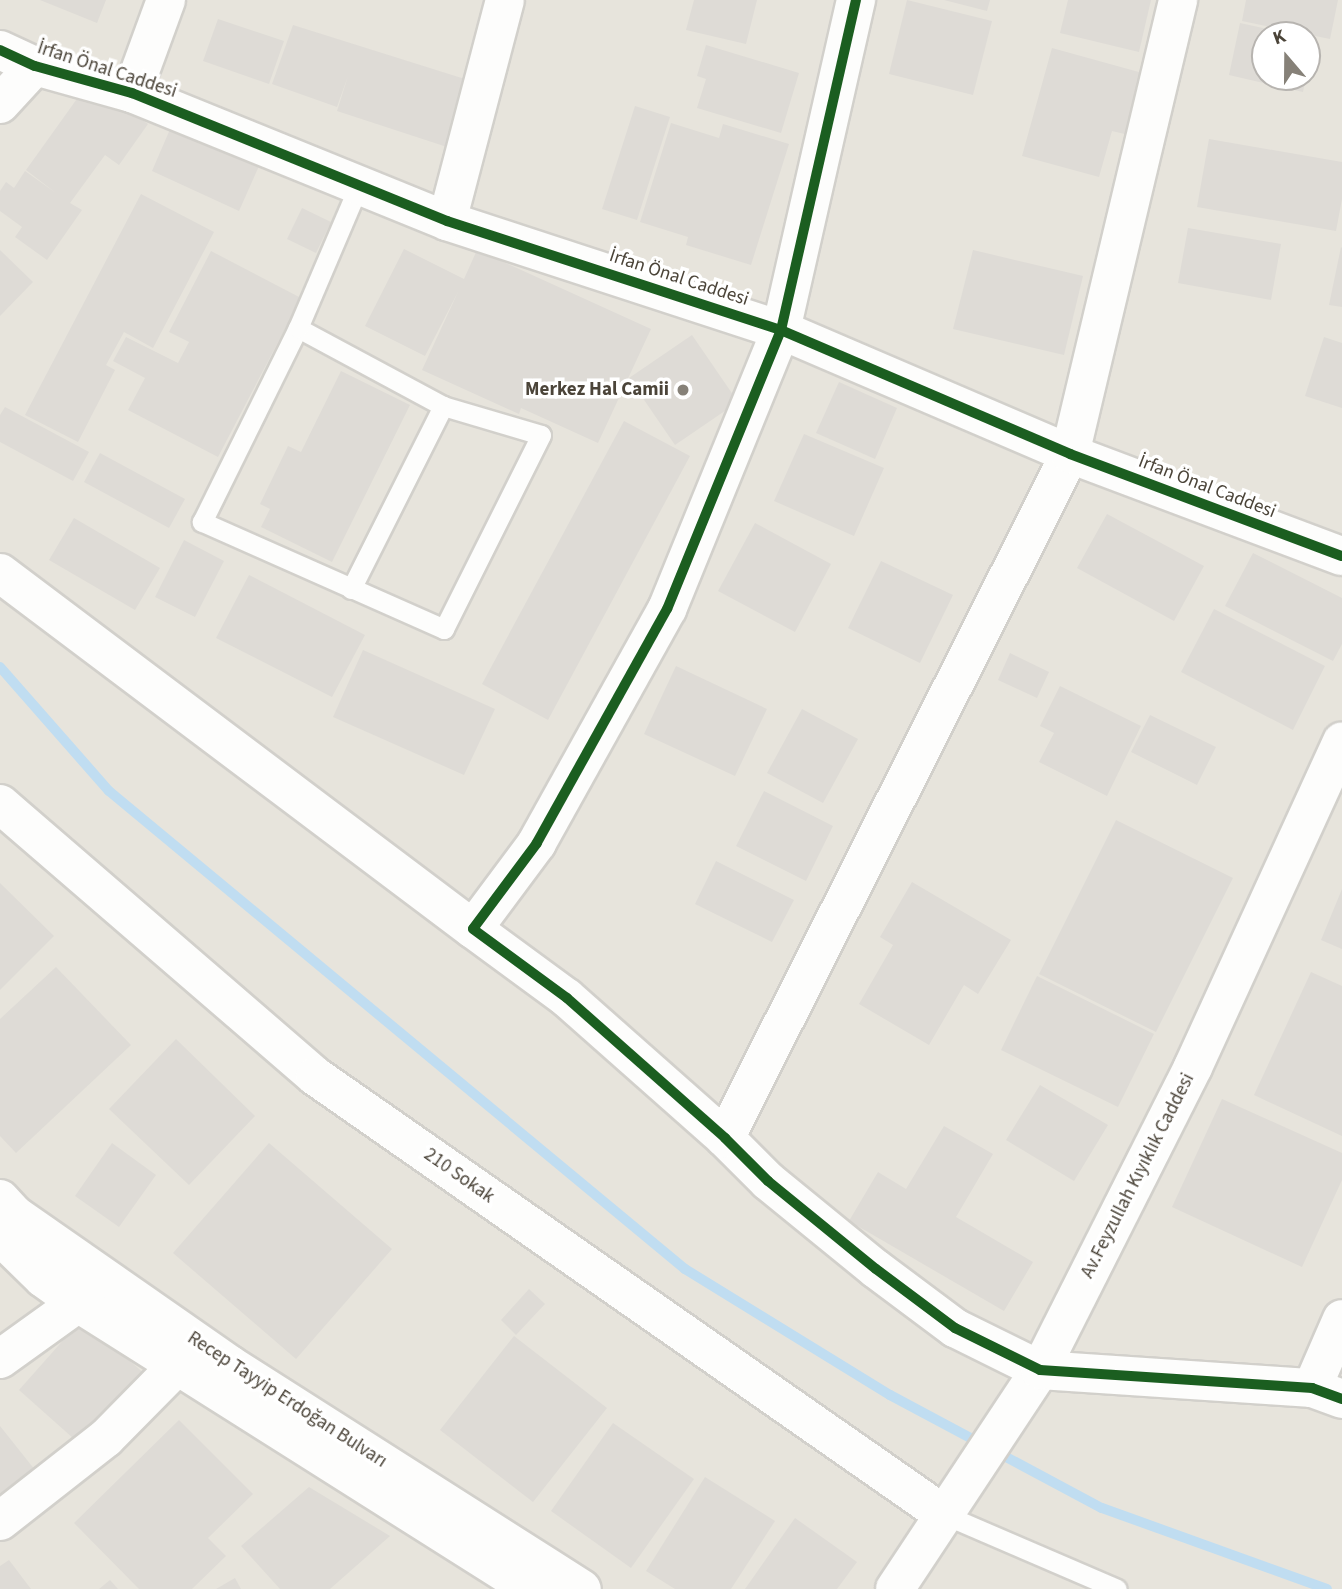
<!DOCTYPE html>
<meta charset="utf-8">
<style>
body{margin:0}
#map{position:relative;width:1342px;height:1589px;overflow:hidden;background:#f4f2ee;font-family:"Source Sans 3",sans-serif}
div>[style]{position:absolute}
.residential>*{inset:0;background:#e7e4dc}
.stream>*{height:10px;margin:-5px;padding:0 5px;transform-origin:5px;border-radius:5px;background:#c0ddf1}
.building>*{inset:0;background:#dedbd6}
.roads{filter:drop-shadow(2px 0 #d2d0cb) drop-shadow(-2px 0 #d2d0cb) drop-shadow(0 2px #d2d0cb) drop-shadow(0 -2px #d2d0cb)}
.service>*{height:19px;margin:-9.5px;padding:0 9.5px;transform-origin:9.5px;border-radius:9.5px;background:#fdfdfc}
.minor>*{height:38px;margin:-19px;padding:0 19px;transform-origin:19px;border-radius:19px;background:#fdfdfc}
.tertiary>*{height:38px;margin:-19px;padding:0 19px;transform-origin:19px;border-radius:19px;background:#fdfdfc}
.cycleway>*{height:10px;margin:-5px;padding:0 5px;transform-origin:5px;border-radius:5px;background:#1b5e20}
.dots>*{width:19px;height:19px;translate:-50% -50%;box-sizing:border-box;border:4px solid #fff;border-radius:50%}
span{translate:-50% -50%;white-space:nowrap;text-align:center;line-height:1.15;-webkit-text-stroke:7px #fff;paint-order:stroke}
.street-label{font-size:19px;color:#4b4439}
.poi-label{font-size:19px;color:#4b4439;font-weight:700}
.right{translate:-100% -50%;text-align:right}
.north{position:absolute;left:1251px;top:21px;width:70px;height:70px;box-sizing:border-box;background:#fff;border:2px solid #b7b4b0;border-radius:50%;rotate:340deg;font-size:19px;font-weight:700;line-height:28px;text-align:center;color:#4b4439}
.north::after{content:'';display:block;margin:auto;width:24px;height:32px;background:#868178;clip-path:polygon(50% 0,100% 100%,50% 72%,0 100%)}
</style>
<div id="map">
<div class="residential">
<div style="clip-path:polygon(evenodd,0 0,1342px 0,1342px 1589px,0 1589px,0 0,1265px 35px,1307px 35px,1307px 77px,1265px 77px,1265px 35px)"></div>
</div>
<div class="stream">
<div style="left:0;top:667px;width:165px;rotate:48.7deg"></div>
<div style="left:109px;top:791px;width:749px;rotate:39.69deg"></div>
<div style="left:685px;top:1269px;width:241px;rotate:31.6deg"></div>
<div style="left:890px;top:1395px;width:240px;rotate:28.1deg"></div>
<div style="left:1102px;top:1508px;width:239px;rotate:19.8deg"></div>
</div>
<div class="building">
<div style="clip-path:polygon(40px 0,106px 0,97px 23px)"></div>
<div style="clip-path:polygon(694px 0,757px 0,746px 44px,686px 30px)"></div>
<div style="clip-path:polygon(907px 0,992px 21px,973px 95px,889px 74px)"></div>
<div style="clip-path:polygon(944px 0,990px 0,987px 11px)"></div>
<div style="clip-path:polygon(1068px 0,1151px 0,1139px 52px,1060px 33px)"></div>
<div style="clip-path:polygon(1246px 0,1338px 0,1330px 39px,1242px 21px)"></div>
<div style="clip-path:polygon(218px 19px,284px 41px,269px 84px,203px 61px)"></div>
<div style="clip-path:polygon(1240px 23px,1290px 34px,1265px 35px,1265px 77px,1306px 77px,1303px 92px,1229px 75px)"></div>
<div style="clip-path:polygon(293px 25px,468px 80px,447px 147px,337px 111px,348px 76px,337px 107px,272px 84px)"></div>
<div style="clip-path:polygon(1307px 38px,1315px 40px,1308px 68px,1307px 68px)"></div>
<div style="clip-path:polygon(706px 45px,799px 73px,781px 133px,697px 108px,706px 79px,697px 76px)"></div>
<div style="clip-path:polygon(1052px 48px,1146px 74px,1129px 135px,1112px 131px,1099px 177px,1022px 156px)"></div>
<div style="clip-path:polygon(89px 82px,148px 124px,119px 165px,105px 155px,70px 203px,82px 210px,47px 260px,15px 237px,22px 227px,0 211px,0 191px,6px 182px,14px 188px,25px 171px,56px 193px,26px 170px)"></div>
<div style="clip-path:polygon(635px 106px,670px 117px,637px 220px,602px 209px)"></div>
<div style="clip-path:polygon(671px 123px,719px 138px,723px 124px,789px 144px,751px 265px,686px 245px,688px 237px,640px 222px)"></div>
<div style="clip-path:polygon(171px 127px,259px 166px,239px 211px,152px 171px)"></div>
<div style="clip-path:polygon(1209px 139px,1342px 162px,1342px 199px,1336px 231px,1197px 207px)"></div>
<div style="clip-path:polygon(141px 194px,214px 232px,153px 348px,124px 332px,106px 365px,115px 370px,78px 442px,25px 415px)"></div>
<div style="clip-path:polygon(302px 208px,331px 222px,316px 253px,287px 239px)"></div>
<div style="clip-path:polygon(1188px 228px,1281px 244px,1271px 300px,1178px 283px)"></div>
<div style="clip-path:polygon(1341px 247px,1342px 248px,1342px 307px,1329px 305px)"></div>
<div style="clip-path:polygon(404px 249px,464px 279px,477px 250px,651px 329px,598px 443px,521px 408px,519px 414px,422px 370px,458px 292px,425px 356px,365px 326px)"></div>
<div style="clip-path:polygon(0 250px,33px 282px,0 316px)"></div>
<div style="clip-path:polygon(973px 250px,1083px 276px,1064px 355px,953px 329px)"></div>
<div style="clip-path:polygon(211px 251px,301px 298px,218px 457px,128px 410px,145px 378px,113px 361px,126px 337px,178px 363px,189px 342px,169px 332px)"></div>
<div style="clip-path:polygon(692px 335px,738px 402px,675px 445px,629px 378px)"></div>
<div style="clip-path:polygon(1324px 337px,1342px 343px,1342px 408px,1305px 396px)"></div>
<div style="clip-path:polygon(341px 371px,410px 405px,332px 562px,261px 527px,270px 509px,260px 504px,288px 446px,301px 452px)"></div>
<div style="clip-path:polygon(839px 382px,897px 408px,875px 459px,816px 433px)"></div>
<div style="clip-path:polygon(5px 407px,89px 452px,73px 481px,0 442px,0 415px)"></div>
<div style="clip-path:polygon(624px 421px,690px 456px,548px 720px,482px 684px)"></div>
<div style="clip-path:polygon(804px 434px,884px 468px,854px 536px,774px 501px)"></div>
<div style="clip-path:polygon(100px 453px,185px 499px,169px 528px,84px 482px)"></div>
<div style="clip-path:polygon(1107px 514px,1204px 566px,1174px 621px,1077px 568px)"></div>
<div style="clip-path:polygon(74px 518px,160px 568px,135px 610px,49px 560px)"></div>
<div style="clip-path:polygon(755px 523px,831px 564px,795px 632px,718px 591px)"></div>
<div style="clip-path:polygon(184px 540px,224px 561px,195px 617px,155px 597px)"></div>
<div style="clip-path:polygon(1253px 553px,1342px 598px,1342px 644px,1333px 661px,1225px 606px)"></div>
<div style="clip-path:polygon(881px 561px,953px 595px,920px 663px,848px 628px)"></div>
<div style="clip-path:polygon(249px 575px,365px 635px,332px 697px,216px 638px)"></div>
<div style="clip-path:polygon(1214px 609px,1325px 666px,1293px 730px,1181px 672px)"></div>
<div style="clip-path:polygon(363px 650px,495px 709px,464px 775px,333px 717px)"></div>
<div style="clip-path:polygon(1010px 653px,1049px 672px,1037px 698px,998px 680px)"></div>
<div style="clip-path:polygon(676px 666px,767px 709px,735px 776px,644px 734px)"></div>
<div style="clip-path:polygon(1060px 686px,1141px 726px,1107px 796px,1039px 762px,1054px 733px,1040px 726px)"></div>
<div style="clip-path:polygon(802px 709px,858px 739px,823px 803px,767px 773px)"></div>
<div style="clip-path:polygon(1150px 715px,1216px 747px,1197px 785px,1131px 752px)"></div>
<div style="clip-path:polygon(764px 791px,833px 826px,806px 881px,736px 846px)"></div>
<div style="clip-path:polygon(1116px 820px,1233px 878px,1156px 1032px,1039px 974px)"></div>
<div style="clip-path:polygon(716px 861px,794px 900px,772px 942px,695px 904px)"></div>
<div style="clip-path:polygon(912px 882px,1011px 940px,978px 994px,964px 985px,929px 1045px,859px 1004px,893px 945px,880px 937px)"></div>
<div style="clip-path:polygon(0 883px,54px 936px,0 990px)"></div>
<div style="clip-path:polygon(1342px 889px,1342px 949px,1321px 940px)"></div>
<div style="clip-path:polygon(56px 967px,131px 1045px,16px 1153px,0 1136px,0 1019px)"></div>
<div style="clip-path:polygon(1311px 972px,1342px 986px,1342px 1136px,1254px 1095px)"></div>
<div style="clip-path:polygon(1037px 976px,1154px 1034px,1118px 1107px,1001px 1050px)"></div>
<div style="clip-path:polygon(176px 1039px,255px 1116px,189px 1185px,109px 1109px)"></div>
<div style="clip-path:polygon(1040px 1085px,1108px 1125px,1074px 1181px,1006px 1140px)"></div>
<div style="clip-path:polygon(1222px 1099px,1342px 1153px,1342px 1180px,1302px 1267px,1172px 1207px)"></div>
<div style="clip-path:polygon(944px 1126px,993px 1154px,956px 1217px,1033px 1262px,1004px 1311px,849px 1221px,878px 1172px,906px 1189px)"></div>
<div style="clip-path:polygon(112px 1143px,156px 1175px,119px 1227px,75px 1196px)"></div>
<div style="clip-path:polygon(269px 1143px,392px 1249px,296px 1359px,173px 1253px)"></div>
<div style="clip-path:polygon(529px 1289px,545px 1304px,516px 1335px,501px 1320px)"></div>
<div style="clip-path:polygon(82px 1319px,147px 1376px,83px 1447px,19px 1390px)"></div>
<div style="clip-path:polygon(514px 1336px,607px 1408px,533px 1502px,440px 1430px)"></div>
<div style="clip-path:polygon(179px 1420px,253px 1494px,208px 1538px,226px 1556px,192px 1589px,139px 1589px,74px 1523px)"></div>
<div style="clip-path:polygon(613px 1423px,694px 1479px,631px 1568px,551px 1511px)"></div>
<div style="clip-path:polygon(0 1426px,39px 1475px,0 1506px)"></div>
<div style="clip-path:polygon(705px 1477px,775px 1521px,731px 1589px,675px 1589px,646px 1571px)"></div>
<div style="clip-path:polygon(309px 1487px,390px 1536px,330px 1589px,280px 1589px,241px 1546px)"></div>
<div style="clip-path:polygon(795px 1518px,857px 1562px,837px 1589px,745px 1589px)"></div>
<div style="clip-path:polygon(9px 1560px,31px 1589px,0 1589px,0 1566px)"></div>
<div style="clip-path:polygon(235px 1578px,241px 1589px,216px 1589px)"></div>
<div style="clip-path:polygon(110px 1580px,118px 1589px,99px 1589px)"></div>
</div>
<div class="roads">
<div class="service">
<div style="left:298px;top:328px;width:165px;rotate:28.3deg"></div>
<div style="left:443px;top:406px;width:102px;rotate:16.5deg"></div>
<div style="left:541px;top:435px;width:217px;rotate:116.6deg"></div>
<div style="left:444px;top:629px;width:265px;rotate:-156.1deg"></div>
<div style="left:202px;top:522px;width:216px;rotate:-63.7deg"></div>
<div style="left:298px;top:328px;width:155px;rotate:-66.9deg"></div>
<div style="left:351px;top:589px;width:205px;rotate:-63.3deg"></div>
<div style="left:943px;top:1514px;width:189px;rotate:23.3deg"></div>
</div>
<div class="minor">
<div style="left:856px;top:0;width:338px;rotate:102.8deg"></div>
<div style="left:781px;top:330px;width:301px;rotate:112.2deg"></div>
<div style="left:667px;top:609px;width:268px;rotate:119.1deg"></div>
<div style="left:537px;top:843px;width:107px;rotate:126.7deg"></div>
<div style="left:473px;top:929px;width:117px;rotate:36.3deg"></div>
<div style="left:567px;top:998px;width:211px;rotate:41.5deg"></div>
<div style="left:725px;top:1138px;width:61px;rotate:45deg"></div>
<div style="left:768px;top:1181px;width:139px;rotate:39.2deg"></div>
<div style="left:876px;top:1269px;width:99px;rotate:36.8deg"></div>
<div style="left:955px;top:1328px;width:95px;rotate:26.3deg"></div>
<div style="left:1040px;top:1370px;width:273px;rotate:3.8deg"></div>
<div style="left:1312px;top:1388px;width:32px;rotate:20deg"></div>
<div style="left:0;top:50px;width:38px;rotate:25deg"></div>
<div style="left:35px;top:66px;width:101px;rotate:15.6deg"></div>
<div style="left:132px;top:93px;width:340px;rotate:22.1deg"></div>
<div style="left:447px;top:221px;width:351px;rotate:18.1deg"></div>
<div style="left:781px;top:330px;width:314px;rotate:23.2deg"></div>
<div style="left:1070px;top:454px;width:290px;rotate:20.6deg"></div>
<div style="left:132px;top:93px;width:99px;rotate:-69.9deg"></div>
<div style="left:0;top:104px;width:52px;rotate:-47.4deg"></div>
<div style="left:447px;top:221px;width:228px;rotate:-75.3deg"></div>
<div style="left:0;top:573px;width:592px;rotate:36.97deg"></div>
<div style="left:0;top:804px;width:416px;rotate:40.8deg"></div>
<div style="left:315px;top:1076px;width:766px;rotate:34.89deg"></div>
<div style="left:725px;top:1138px;width:766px;rotate:-63.23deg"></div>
<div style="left:1070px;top:454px;width:467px;rotate:-76.6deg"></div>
<div style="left:0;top:1359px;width:96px;rotate:-35.7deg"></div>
<div style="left:1312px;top:1388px;width:75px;rotate:-66.5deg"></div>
<div style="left:0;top:1521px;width:135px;rotate:-38.1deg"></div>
<div style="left:106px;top:1438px;width:103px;rotate:-45.4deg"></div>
</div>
<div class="tertiary">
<div style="left:0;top:1199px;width:22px;rotate:47deg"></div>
<div style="left:15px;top:1215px;width:262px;rotate:34.9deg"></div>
<div style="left:230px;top:1365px;width:417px;rotate:32.5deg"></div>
<div style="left:0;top:1236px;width:60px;rotate:44.3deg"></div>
<div style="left:43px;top:1278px;width:43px;rotate:35.5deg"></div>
<div style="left:78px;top:1303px;width:536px;rotate:32.27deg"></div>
<div style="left:895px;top:1589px;width:263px;rotate:-56.5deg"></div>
<div style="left:1040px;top:1370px;width:339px;rotate:-63.2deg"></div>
<div style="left:1193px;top:1067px;width:358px;rotate:-65.4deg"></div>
</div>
</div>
<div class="cycleway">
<div style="left:856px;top:0;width:338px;rotate:102.8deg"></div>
<div style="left:781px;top:330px;width:301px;rotate:112.2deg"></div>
<div style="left:667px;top:609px;width:268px;rotate:119.1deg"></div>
<div style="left:537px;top:843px;width:107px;rotate:126.7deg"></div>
<div style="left:473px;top:929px;width:117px;rotate:36.3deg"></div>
<div style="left:567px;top:998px;width:211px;rotate:41.5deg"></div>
<div style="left:725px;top:1138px;width:61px;rotate:45deg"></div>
<div style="left:768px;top:1181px;width:139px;rotate:39.2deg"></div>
<div style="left:876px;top:1269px;width:99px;rotate:36.8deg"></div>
<div style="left:955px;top:1328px;width:95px;rotate:26.3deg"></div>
<div style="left:1040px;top:1370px;width:273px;rotate:3.8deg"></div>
<div style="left:1312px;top:1388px;width:32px;rotate:20deg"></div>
<div style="left:0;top:50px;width:38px;rotate:25deg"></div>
<div style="left:35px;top:66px;width:101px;rotate:15.6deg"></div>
<div style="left:132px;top:93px;width:340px;rotate:22.1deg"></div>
<div style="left:447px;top:221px;width:351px;rotate:18.1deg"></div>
<div style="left:781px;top:330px;width:314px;rotate:23.2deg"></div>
<div style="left:1070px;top:454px;width:290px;rotate:20.6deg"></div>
</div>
<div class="dots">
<div style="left:683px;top:390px;background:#868178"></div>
</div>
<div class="street-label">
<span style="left:107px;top:70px;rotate:18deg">İrfan Önal Caddesi</span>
<span style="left:679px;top:278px;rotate:18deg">İrfan Önal Caddesi</span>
<span style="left:1207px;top:487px;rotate:21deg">İrfan Önal Caddesi</span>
<span style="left:459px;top:1176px;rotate:35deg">210 Sokak</span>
<span style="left:1138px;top:1176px;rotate:-63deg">Av.Feyzullah Kıyıklık Caddesi</span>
<span style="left:287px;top:1400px;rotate:33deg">Recep Tayyip Erdoğan Bulvarı</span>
</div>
<div class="poi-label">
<span class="right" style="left:669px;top:390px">Merkez Hal Camii</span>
</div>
<div class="north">K</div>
</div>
